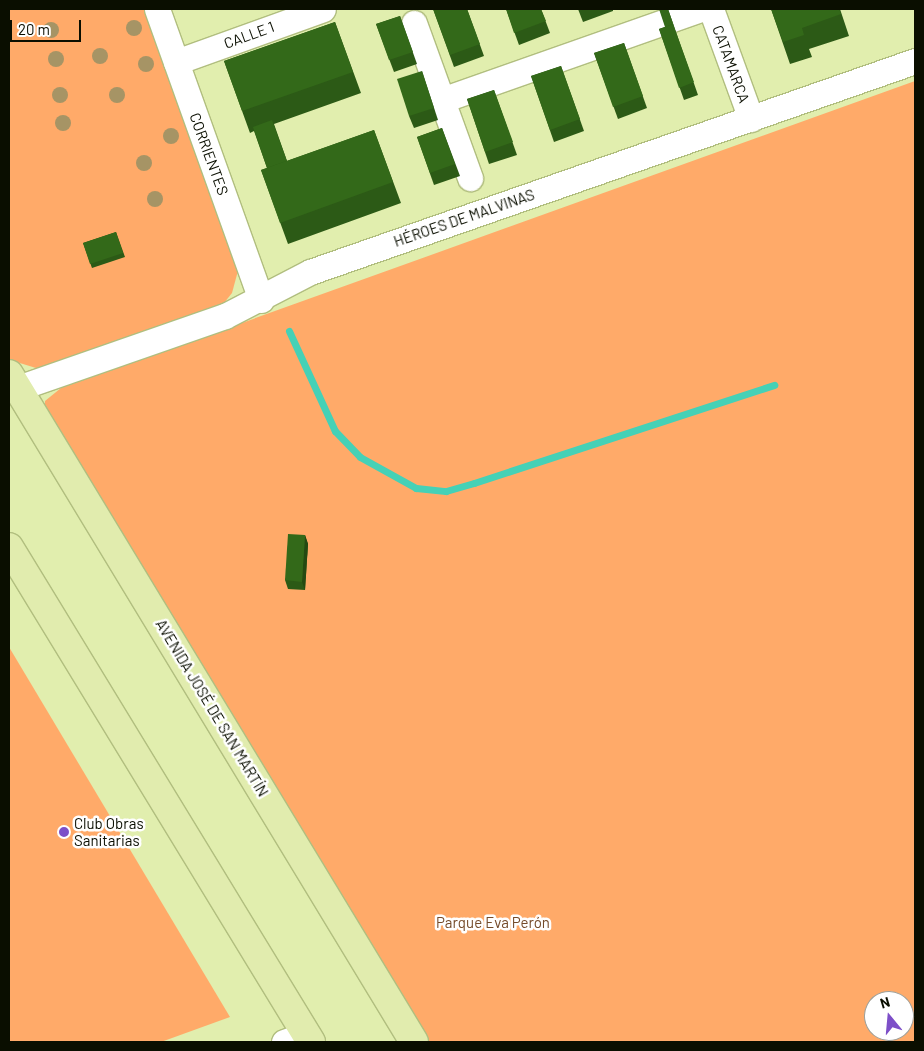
<!DOCTYPE html>
<meta charset="utf-8">
<style>
body{margin:0}
#map{position:relative;width:924px;height:1051px;overflow:hidden;background:#e1eeae;font-family:Barlow,sans-serif}
div>[style]{position:absolute}
.green>*{inset:0;background:#ffaa69}
.stream>*{height:7px;margin:-3.5px;padding:0 3.5px;transform-origin:3.5px;border-radius:3.5px;background:#45d1b6}
.roads{filter:drop-shadow(1px 0 #b1be7f) drop-shadow(-1px 0 #b1be7f) drop-shadow(0 1px #b1be7f) drop-shadow(0 -1px #b1be7f)}
.minor>*{height:25px;margin:-12.5px;padding:0 12.5px;transform-origin:12.5px;border-radius:12.5px;background:#fff}
.primary>*{height:28px;margin:-14px;padding:0 14px;transform-origin:14px;border-radius:14px;background:#e1ecae}
.trees>*{width:16px;height:16px;margin:-8px;border-radius:50%;background:#a69465}
.wall>*{inset:0;background:#2c5a16}
.shaded-wall>*{inset:0;background:#244a12}
.building>*{inset:0;background:#336919}
.dots>*{width:14px;height:14px;translate:-50% -50%;box-sizing:border-box;border:2px solid #fff;border-radius:50%}
span{translate:-50% -50%;white-space:nowrap;text-align:center;line-height:1.15;-webkit-text-stroke:5px #fff;paint-order:stroke}
.street-label{font-size:15px;color:#0a0e00}
.poi-label{font-size:15px;color:#0a0e00}
.left{translate:0 -50%;text-align:left}
.park-label{font-size:15px;color:#754b2a}
.frame{position:absolute;inset:0;border:10px solid #0a0e00;pointer-events:none}
.north{position:absolute;left:864px;top:991px;width:50px;height:50px;box-sizing:border-box;background:#fff;border:1px solid #9d9f99;border-radius:50%;rotate:343deg;font-size:14px;font-weight:700;line-height:20px;text-align:center;color:#0a0e00}
.north::after{content:'';display:block;margin:auto;width:18px;height:22px;background:#7d4fc8;clip-path:polygon(50% 0,100% 100%,50% 72%,0 100%)}
.scale{position:absolute;left:10px;top:20px;width:71px;height:22px;box-sizing:border-box;border:2px solid #0a0e00;border-top:0;padding-left:6px;font-size:15px;line-height:18px;white-space:nowrap;color:#0a0e00;-webkit-text-stroke:4px #fff;paint-order:stroke}
</style>
<div id="map">
<div class="green">
<div style="clip-path:polygon(9px 9px,146px 9px,239px 267px,232px 293px,224px 303px,53px 365px,36px 368px,10px 360px)"></div>
<div style="clip-path:polygon(evenodd,915px 81px,915px 1042px,427px 1042px,45px 408px,45px 401px,61px 388px,915px 81px,874px 1001px,904px 1001px,904px 1031px,874px 1031px,874px 1001px)"></div>
<div style="clip-path:polygon(9px 647px,230px 1017px,161px 1042px,9px 1042px)"></div>
</div>
<div class="stream">
<div style="left:289px;top:331px;width:110px;rotate:65.3deg"></div>
<div style="left:335px;top:431px;width:36px;rotate:46deg"></div>
<div style="left:360px;top:457px;width:64px;rotate:29deg"></div>
<div style="left:416px;top:488px;width:30px;rotate:6deg"></div>
<div style="left:446px;top:491px;width:29px;rotate:-16deg"></div>
<div style="left:474px;top:483px;width:316px;rotate:-18.1deg"></div>
</div>
<div class="roads">
<div class="minor">
<div style="left:157px;top:9px;width:309px;rotate:70.3deg"></div>
<div style="left:711px;top:9px;width:117px;rotate:70deg"></div>
<div style="left:414px;top:23px;width:165px;rotate:70.1deg"></div>
<div style="left:176px;top:62px;width:156px;rotate:-19.8deg"></div>
<div style="left:442px;top:100px;width:274px;rotate:-19.4deg"></div>
<div style="left:18px;top:388px;width:219px;rotate:-19.2deg"></div>
<div style="left:225px;top:316px;width:96px;rotate:-27.4deg"></div>
<div style="left:310px;top:272px;width:641px;rotate:-19.23deg"></div>
<div style="left:284px;top:1042px;width:23px;rotate:-20deg"></div>
</div>
<div class="primary">
<div style="left:9px;top:374px;width:781px;rotate:58.77deg"></div>
<div style="left:9px;top:547px;width:580px;rotate:58.61deg"></div>
</div>
</div>
<div class="trees">
<div style="left:134px;top:28px"></div>
<div style="left:51px;top:30px"></div>
<div style="left:100px;top:56px"></div>
<div style="left:56px;top:59px"></div>
<div style="left:146px;top:64px"></div>
<div style="left:60px;top:95px"></div>
<div style="left:117px;top:95px"></div>
<div style="left:63px;top:123px"></div>
<div style="left:171px;top:136px"></div>
<div style="left:144px;top:163px"></div>
<div style="left:155px;top:199px"></div>
</div>
<div class="wall">
<div style="clip-path:polygon(433px 9px,467px 9px,484px 56px,454px 67px)"></div>
<div style="clip-path:polygon(506px 9px,541px 9px,550px 33px,519px 45px)"></div>
<div style="clip-path:polygon(578px 9px,613px 9px,613px 11px,583px 22px)"></div>
<div style="clip-path:polygon(668px 9px,698px 95px,684px 100px,659px 29px,665px 27px)"></div>
<div style="clip-path:polygon(771px 9px,840px 9px,849px 36px,809px 49px,812px 57px,790px 64px)"></div>
<div style="clip-path:polygon(400px 16px,417px 64px,394px 72px,376px 24px)"></div>
<div style="clip-path:polygon(335px 22px,361px 93px,274px 124px,287px 161px,374px 130px,401px 203px,288px 244px,261px 170px,267px 168px,254px 131px,250px 133px,224px 61px)"></div>
<div style="clip-path:polygon(624px 43px,647px 108px,618px 119px,594px 53px)"></div>
<div style="clip-path:polygon(561px 66px,584px 131px,554px 142px,531px 76px)"></div>
<div style="clip-path:polygon(422px 71px,438px 120px,414px 128px,409px 116px)"></div>
<div style="clip-path:polygon(494px 90px,517px 155px,489px 164px,467px 99px)"></div>
<div style="clip-path:polygon(442px 128px,460px 176px,434px 185px,417px 137px)"></div>
<div style="clip-path:polygon(116px 232px,125px 257px,92px 268px,83px 243px)"></div>
<div style="clip-path:polygon(305px 535px,308px 544px,305px 590px,288px 589px,285px 580px)"></div>
</div>
<div class="shaded-wall">
<div style="clip-path:polygon(305px 535px,308px 544px,305px 590px,302px 582px)"></div>
</div>
<div class="building">
<div style="clip-path:polygon(433px 9px,467px 9px,480px 44px,450px 55px)"></div>
<div style="clip-path:polygon(506px 9px,541px 9px,546px 21px,514px 33px)"></div>
<div style="clip-path:polygon(659px 9px,668px 9px,676px 32px,673px 24px,665px 27px)"></div>
<div style="clip-path:polygon(771px 9px,839px 9px,841px 14px,802px 28px,804px 35px,783px 42px)"></div>
<div style="clip-path:polygon(400px 16px,413px 52px,389px 60px,376px 24px)"></div>
<div style="clip-path:polygon(335px 22px,353px 72px,242px 111px,224px 61px)"></div>
<div style="clip-path:polygon(673px 24px,694px 82px,679px 88px,659px 29px)"></div>
<div style="clip-path:polygon(624px 43px,643px 96px,613px 107px,594px 53px)"></div>
<div style="clip-path:polygon(561px 66px,580px 119px,550px 130px,531px 76px)"></div>
<div style="clip-path:polygon(422px 71px,434px 108px,409px 116px,397px 79px)"></div>
<div style="clip-path:polygon(494px 90px,513px 142px,485px 152px,467px 99px)"></div>
<div style="clip-path:polygon(272px 120px,287px 161px,267px 168px,253px 127px)"></div>
<div style="clip-path:polygon(442px 128px,455px 164px,430px 173px,417px 137px)"></div>
<div style="clip-path:polygon(374px 130px,393px 182px,280px 223px,261px 170px)"></div>
<div style="clip-path:polygon(116px 232px,123px 253px,90px 264px,83px 243px)"></div>
<div style="clip-path:polygon(288px 534px,305px 535px,302px 582px,285px 580px)"></div>
</div>
<div class="dots">
<div style="left:64px;top:832px;background:#7d4fc8"></div>
</div>
<div class="street-label">
<span style="left:249px;top:35px;rotate:-20deg">CALLE 1</span>
<span style="left:731px;top:64px;rotate:70deg">CATAMARCA</span>
<span style="left:209px;top:154px;rotate:70deg">CORRIENTES</span>
<span style="left:464px;top:218px;rotate:-19deg">HÉROES DE MALVINAS</span>
<span style="left:212px;top:708px;rotate:59deg">AVENIDA JOSÉ DE SAN MARTÍN</span>
</div>
<div class="poi-label">
<span class="left" style="left:74px;top:832px">Club Obras<br>Sanitarias</span>
</div>
<div class="park-label">
<span style="left:493px;top:923px">Parque Eva Perón</span>
</div>
<div class="frame"></div>
<div class="north">N</div>
<div class="scale">20 m</div>
</div>
